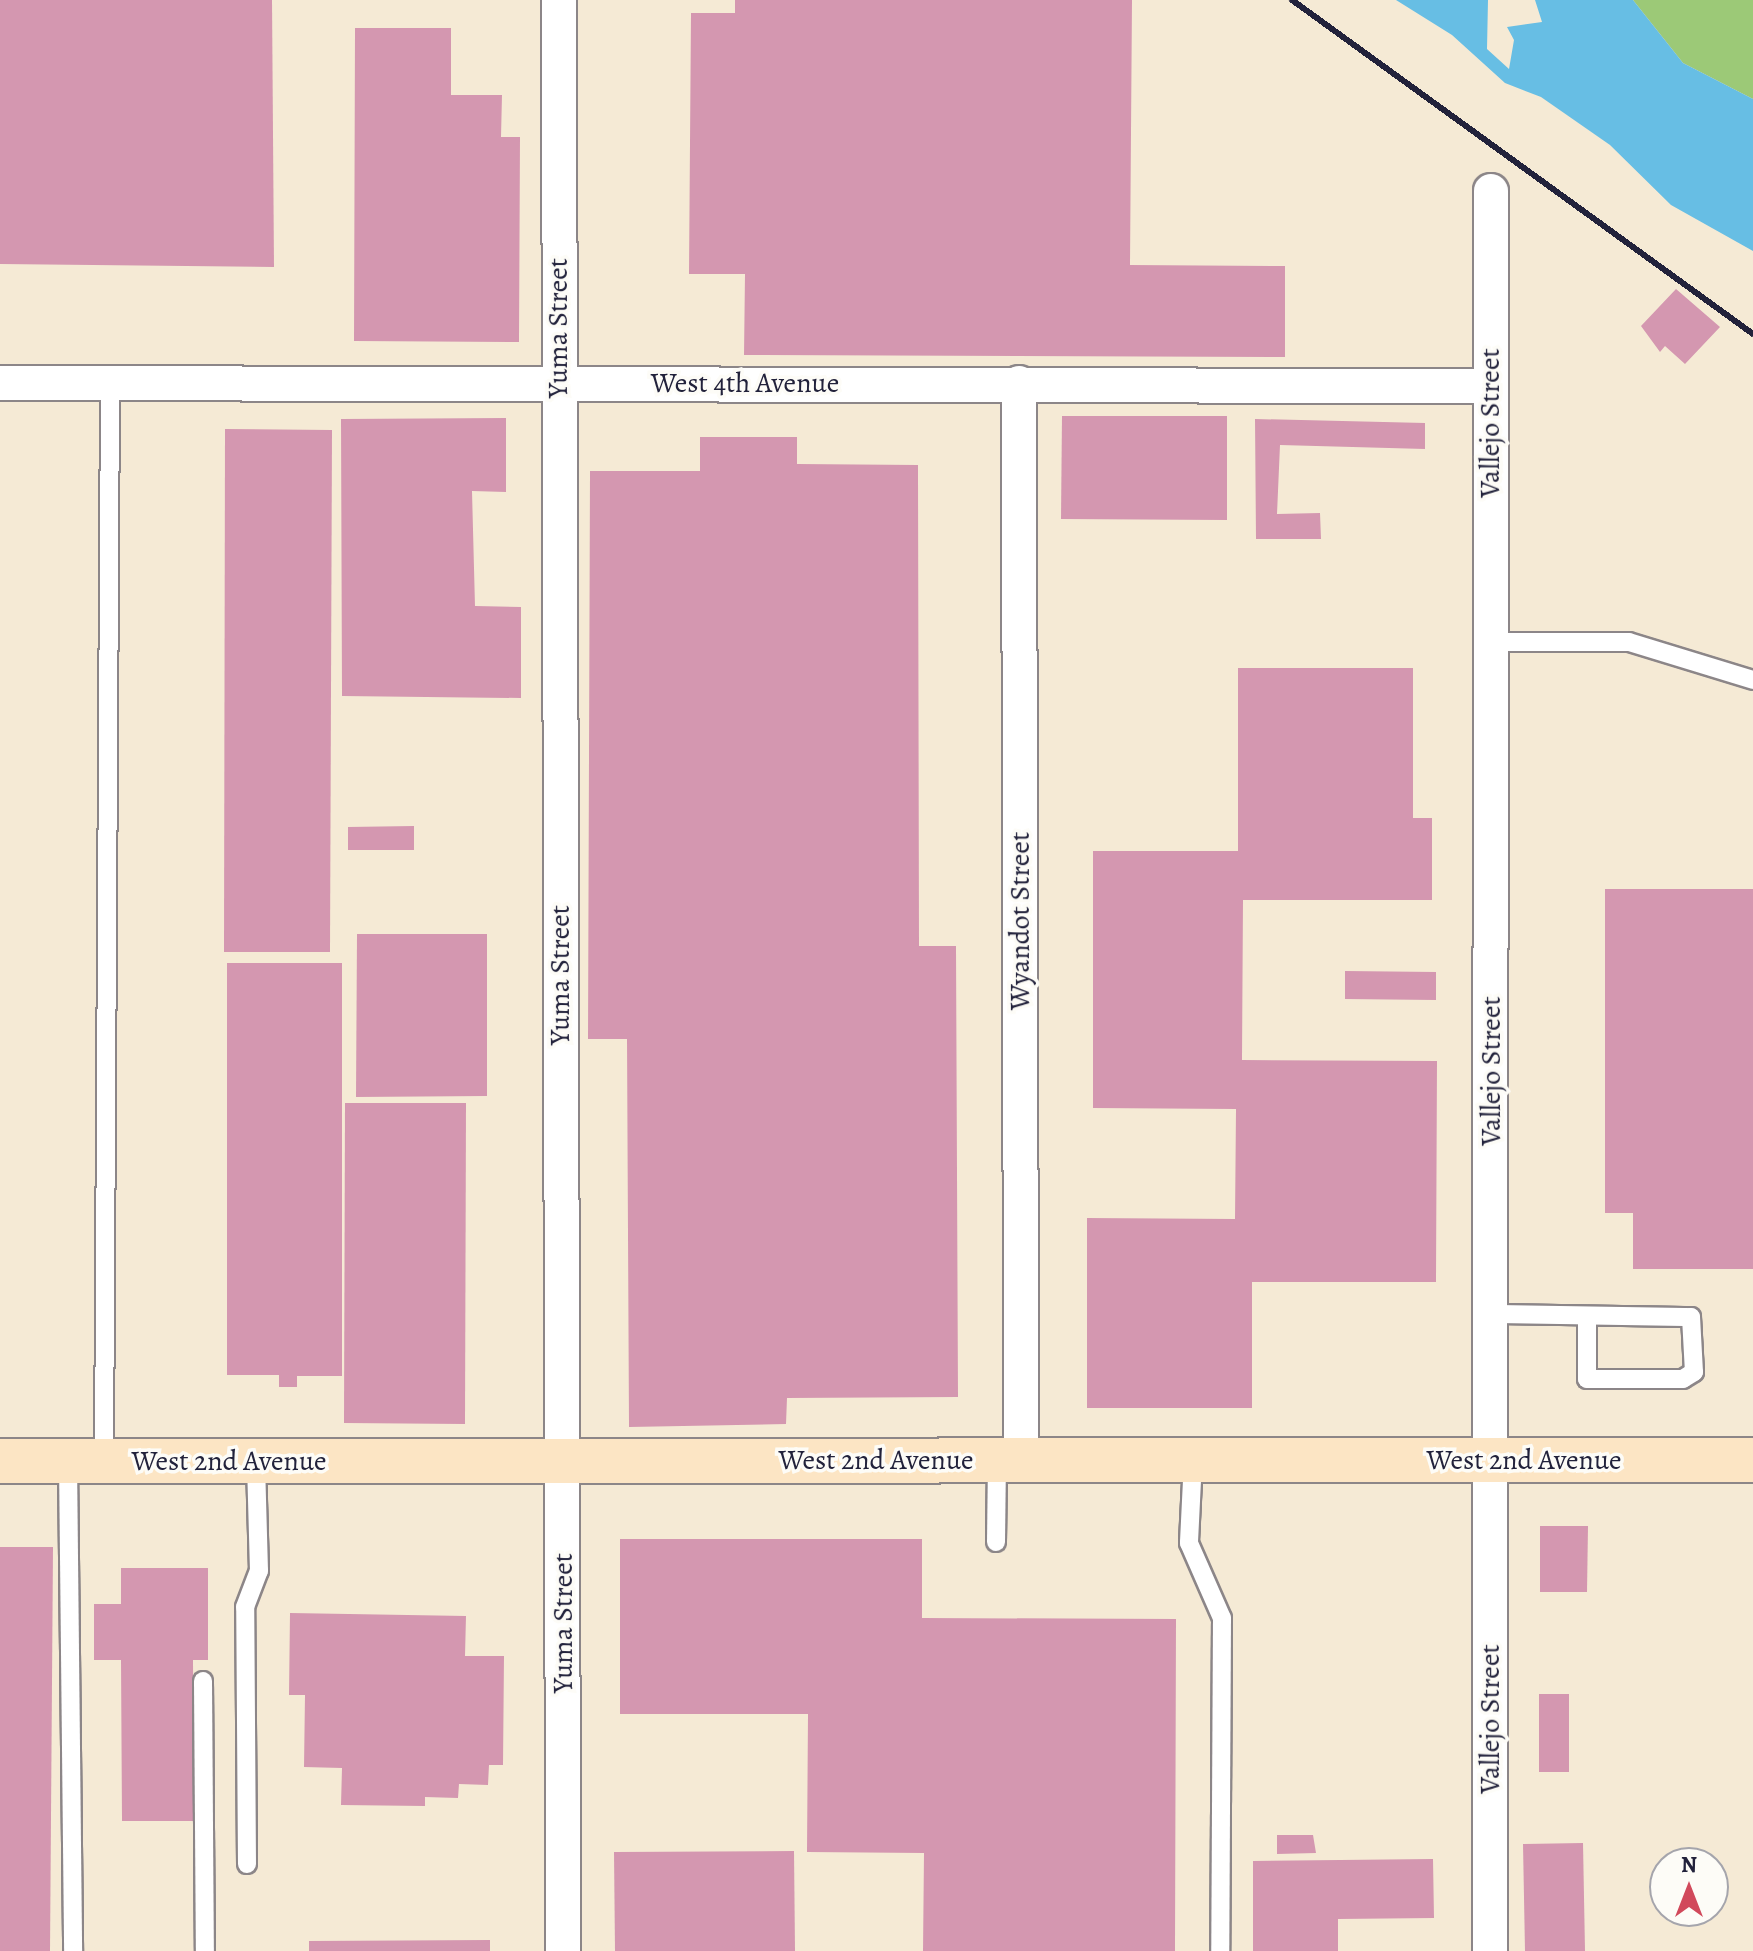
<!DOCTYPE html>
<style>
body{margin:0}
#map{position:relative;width:1753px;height:1951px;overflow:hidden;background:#f5ead5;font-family:Alegreya,serif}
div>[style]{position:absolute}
.green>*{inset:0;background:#9cc977}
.water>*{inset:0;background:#67bee4}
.building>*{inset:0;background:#d497b0}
.roads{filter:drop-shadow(2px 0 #8c8688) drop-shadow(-2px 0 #8c8688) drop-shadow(0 2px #8c8688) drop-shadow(0 -2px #8c8688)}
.lane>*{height:18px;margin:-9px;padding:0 9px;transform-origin:9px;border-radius:9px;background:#fff}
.street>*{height:34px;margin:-17px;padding:0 17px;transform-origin:17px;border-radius:17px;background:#fff}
.secondary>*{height:44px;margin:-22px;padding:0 22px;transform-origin:22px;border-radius:22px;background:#fce5c4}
.rail>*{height:6px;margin:-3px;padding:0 3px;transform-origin:3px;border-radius:3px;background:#22223b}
span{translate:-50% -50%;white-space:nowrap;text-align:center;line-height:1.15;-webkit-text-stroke:7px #fdfcf7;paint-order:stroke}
.street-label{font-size:28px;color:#22223b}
.north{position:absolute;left:1649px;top:1847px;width:80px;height:80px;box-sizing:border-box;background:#fdfcf7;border:2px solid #a5a5ac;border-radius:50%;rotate:0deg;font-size:22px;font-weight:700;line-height:32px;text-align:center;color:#22223b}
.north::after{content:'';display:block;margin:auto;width:28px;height:36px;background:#d1495b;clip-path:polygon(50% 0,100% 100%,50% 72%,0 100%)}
</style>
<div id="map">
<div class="green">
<div style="clip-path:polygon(1633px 0,1753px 0,1753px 99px,1683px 63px)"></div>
</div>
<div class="water">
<div style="clip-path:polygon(1396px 0,1488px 0,1487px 49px,1509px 69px,1514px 40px,1507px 27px,1542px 22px,1535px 0,1633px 0,1683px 63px,1753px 99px,1753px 251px,1671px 205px,1610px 145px,1541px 97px,1505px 83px,1452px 35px)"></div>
</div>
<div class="building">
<div style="clip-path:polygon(0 0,272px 0,274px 267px,0 264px)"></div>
<div style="clip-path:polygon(735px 0,1132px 0,1130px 265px,1285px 266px,1285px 357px,744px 355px,745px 274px,689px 274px,691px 13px,735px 13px)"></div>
<div style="clip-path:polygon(355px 28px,451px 28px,451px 95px,502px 95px,501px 137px,520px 137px,519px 342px,354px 341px)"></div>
<div style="clip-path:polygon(1676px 289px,1720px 327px,1685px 364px,1665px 346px,1660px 352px,1641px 326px)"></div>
<div style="clip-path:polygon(1062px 416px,1227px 416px,1227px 520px,1061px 519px)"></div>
<div style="clip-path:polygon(506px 418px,506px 492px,472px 491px,475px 606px,521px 607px,521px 698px,342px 696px,341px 419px)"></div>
<div style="clip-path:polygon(1255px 419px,1425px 423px,1425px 449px,1280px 445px,1277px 514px,1320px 513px,1321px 539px,1256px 539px)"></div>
<div style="clip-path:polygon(225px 429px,332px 430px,330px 952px,224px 952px)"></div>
<div style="clip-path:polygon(700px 437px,797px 437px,797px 464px,918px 465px,919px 946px,956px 946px,958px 1397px,787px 1398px,786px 1424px,629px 1427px,627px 1039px,588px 1039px,590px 471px,700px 471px)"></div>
<div style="clip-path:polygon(1238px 668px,1413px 668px,1413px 818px,1432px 818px,1432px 900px,1243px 900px,1242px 1060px,1437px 1061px,1436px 1282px,1252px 1282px,1252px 1408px,1087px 1408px,1087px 1218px,1235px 1219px,1236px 1109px,1093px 1108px,1093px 851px,1238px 851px)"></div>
<div style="clip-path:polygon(414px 826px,414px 850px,348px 850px,348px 827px)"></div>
<div style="clip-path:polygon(1605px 889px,1753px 889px,1753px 1269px,1633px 1269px,1633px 1213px,1605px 1213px)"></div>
<div style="clip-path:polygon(357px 934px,487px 934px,487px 1096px,356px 1097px)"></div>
<div style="clip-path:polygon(227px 963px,342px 963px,342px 1376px,297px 1376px,297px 1387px,279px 1387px,279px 1375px,227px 1375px)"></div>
<div style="clip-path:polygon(1345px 971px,1436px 972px,1436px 1000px,1345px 999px)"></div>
<div style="clip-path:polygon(345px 1103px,466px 1103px,465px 1424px,344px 1423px)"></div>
<div style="clip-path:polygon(1540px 1526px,1588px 1526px,1587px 1592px,1540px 1592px)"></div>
<div style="clip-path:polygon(620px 1539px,922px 1539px,922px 1618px,1176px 1619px,1175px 1951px,923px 1951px,924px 1853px,807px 1852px,808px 1714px,620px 1714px)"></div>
<div style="clip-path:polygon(0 1547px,53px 1547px,50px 1951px,0 1951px)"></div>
<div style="clip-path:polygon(121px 1568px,208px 1568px,208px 1660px,193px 1660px,194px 1821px,122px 1821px,121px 1660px,94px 1660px,94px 1604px,121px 1604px)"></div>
<div style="clip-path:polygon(290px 1613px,466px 1616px,465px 1656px,504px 1656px,503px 1765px,489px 1765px,488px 1785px,459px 1784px,458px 1798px,425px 1797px,425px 1806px,341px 1805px,342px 1768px,304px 1767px,305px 1695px,289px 1695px)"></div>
<div style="clip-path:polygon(1539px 1694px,1569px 1694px,1569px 1772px,1539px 1772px)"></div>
<div style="clip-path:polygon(1277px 1835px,1313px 1835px,1316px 1853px,1277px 1854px)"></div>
<div style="clip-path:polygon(1583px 1843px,1585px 1951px,1525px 1951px,1523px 1844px)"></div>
<div style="clip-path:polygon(794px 1851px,795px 1951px,615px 1951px,614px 1852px)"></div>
<div style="clip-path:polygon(1433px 1859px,1434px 1918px,1338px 1919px,1338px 1951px,1253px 1951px,1253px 1861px)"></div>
<div style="clip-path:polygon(490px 1940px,490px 1951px,309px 1951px,309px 1941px)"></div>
</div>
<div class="roads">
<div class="lane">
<div style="left:1490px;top:642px;width:139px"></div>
<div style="left:1629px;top:642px;width:130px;rotate:17deg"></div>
<div style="left:1491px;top:1314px;width:200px;rotate:0.9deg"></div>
<div style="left:1691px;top:1317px;width:55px;rotate:86.9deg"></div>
<div style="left:1694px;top:1372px;width:13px;rotate:148deg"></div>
<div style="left:1683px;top:1379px;width:96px;rotate:180deg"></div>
<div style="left:1587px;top:1379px;width:63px;rotate:-90deg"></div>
<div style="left:104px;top:1460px;width:1077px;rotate:-89.68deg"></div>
<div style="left:1193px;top:1460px;width:83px;rotate:92.8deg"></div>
<div style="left:1189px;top:1543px;width:82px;rotate:66.3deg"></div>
<div style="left:1222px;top:1618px;width:333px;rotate:90.3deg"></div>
<div style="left:68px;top:1461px;width:490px;rotate:89.4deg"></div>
<div style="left:996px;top:1542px;width:82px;rotate:-89.3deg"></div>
<div style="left:203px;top:1681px;width:270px;rotate:89.6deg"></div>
<div style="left:247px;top:1864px;width:257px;rotate:-90.4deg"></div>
<div style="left:245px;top:1607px;width:39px;rotate:-69deg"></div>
<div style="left:259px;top:1571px;width:110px;rotate:-91.6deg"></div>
</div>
<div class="street">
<div style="left:559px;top:0;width:1951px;rotate:89.88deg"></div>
<div style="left:0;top:383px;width:1490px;rotate:0.12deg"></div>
<div style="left:1019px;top:383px;width:1077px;rotate:89.89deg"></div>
<div style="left:1490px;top:1951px;width:1760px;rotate:-89.97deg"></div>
</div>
<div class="secondary">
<div style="left:0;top:1461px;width:1753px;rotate:-0.03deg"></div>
</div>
</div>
<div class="rail">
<div style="left:1292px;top:0;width:569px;rotate:35.92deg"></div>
</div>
<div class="street-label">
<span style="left:558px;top:328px;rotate:-90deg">Yuma Street</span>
<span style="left:745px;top:383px">West 4th Avenue</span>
<span style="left:1490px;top:423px;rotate:-90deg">Vallejo Street</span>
<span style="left:1020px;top:921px;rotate:-90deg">Wyandot Street</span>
<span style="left:560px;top:975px;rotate:-90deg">Yuma Street</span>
<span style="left:1491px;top:1071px;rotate:-90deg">Vallejo Street</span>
<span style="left:876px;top:1460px">West 2nd Avenue</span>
<span style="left:1524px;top:1460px">West 2nd Avenue</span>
<span style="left:229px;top:1461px">West 2nd Avenue</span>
<span style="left:563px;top:1623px;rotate:-90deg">Yuma Street</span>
<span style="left:1490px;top:1719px;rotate:-90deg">Vallejo Street</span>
</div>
<div class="north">N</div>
</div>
